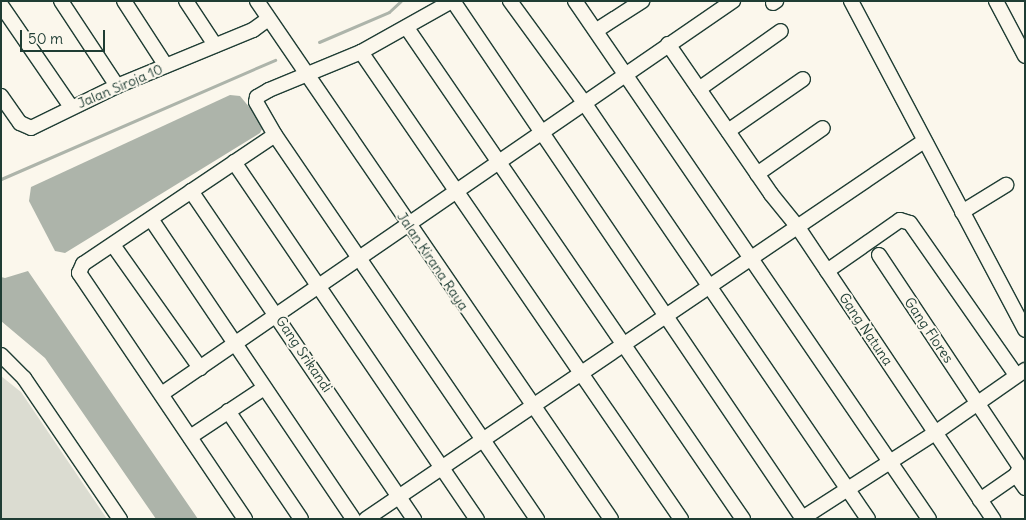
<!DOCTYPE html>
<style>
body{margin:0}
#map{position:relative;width:1026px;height:520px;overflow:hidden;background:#fbf7ec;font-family:Delius,sans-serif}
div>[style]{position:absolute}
.green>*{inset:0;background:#dbdcd1}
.water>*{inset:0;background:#adb4aa}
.stream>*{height:3px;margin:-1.5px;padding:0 1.5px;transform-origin:1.5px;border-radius:1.5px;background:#adb4aa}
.roads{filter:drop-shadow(1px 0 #1f3d34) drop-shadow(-1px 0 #1f3d34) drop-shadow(0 1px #1f3d34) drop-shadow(0 -1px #1f3d34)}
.minor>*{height:14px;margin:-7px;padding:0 7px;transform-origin:7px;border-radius:7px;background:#fbf7ec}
span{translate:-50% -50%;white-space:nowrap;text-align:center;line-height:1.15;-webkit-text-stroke:4px #fbf7ec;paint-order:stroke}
.street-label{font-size:14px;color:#1f3d34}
.frame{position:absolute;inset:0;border:2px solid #1f3d34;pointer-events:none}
.scale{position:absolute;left:20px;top:30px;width:85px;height:22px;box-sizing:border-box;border:2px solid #1f3d34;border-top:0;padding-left:6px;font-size:15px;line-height:18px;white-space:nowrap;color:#1f3d34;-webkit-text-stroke:4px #fbf7ec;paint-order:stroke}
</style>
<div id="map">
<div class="green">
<div style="clip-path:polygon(1px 376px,21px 392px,107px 519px,1px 519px)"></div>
</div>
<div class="water">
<div style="clip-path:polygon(230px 95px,240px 96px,264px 125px,260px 133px,65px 253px,55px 251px,29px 201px,31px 187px)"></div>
<div style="clip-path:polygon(28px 271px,198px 519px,156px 519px,45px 358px,1px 321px,1px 277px,5px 278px)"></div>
</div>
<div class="stream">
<div style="left:319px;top:42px;width:76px;rotate:-23.2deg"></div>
<div style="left:389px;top:12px;width:16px;rotate:-43deg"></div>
<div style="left:1px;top:179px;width:299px;rotate:-23.5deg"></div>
</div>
<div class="roads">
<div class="minor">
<div style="left:61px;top:1px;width:102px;rotate:56.6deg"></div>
<div style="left:124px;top:1px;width:77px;rotate:57.1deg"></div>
<div style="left:186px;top:1px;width:53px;rotate:56.6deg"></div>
<div style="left:257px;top:1px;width:627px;rotate:55.65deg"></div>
<div style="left:452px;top:1px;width:104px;rotate:150.7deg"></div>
<div style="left:361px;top:52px;width:100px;rotate:157.6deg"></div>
<div style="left:269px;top:90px;width:14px;rotate:150deg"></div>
<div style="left:257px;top:97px;width:5px;rotate:101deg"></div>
<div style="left:256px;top:102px;width:38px;rotate:60deg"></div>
<div style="left:275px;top:135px;width:465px;rotate:55.7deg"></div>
<div style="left:453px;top:1px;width:625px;rotate:55.95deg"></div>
<div style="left:510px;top:1px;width:127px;rotate:53.9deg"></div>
<div style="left:585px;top:104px;width:502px;rotate:55.71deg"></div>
<div style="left:575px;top:1px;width:627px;rotate:55.65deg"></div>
<div style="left:851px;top:1px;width:372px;rotate:62.1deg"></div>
<div style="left:996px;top:1px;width:62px;rotate:62.2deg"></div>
<div style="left:773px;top:3px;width:4px;rotate:-34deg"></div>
<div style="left:1px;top:5px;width:124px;rotate:55.5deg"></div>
<div style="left:407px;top:28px;width:595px;rotate:55.62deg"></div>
<div style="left:597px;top:30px;width:54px;rotate:-32.8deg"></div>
<div style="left:668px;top:44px;width:182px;rotate:55.5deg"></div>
<div style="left:771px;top:194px;width:41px;rotate:50.9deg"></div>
<div style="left:797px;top:226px;width:353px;rotate:56.2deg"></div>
<div style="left:361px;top:52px;width:566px;rotate:55.58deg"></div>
<div style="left:699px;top:89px;width:100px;rotate:-35.3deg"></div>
<div style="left:1px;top:96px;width:33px;rotate:55deg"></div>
<div style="left:20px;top:123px;width:12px;rotate:24deg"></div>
<div style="left:31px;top:128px;width:96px;rotate:-26deg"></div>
<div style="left:117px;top:86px;width:147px;rotate:-22.4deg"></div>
<div style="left:253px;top:30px;width:19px;rotate:-36deg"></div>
<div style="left:728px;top:131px;width:91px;rotate:-34.7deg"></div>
<div style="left:234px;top:162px;width:432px;rotate:55.8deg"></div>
<div style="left:757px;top:174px;width:80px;rotate:-34.9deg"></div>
<div style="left:191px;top:191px;width:397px;rotate:55.8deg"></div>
<div style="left:962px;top:212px;width:52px;rotate:-31.5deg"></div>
<div style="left:151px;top:219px;width:362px;rotate:56deg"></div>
<div style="left:113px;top:245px;width:151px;rotate:54.7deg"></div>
<div style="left:879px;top:255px;width:255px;rotate:56.4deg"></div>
<div style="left:1020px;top:467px;width:9px;rotate:117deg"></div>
<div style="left:1016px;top:475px;width:44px;rotate:145.2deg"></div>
<div style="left:827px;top:271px;width:89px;rotate:-34.9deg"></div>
<div style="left:900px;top:220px;width:10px;rotate:17deg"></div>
<div style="left:910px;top:223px;width:185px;rotate:55.1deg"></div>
<div style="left:1px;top:355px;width:33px;rotate:45deg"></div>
<div style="left:24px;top:378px;width:171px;rotate:55.8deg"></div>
<div style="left:163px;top:393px;width:692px;rotate:-34.52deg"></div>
<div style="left:228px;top:411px;width:130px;rotate:55.9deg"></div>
<div style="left:190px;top:437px;width:89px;rotate:-33.5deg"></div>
<div style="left:1016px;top:475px;width:16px;rotate:55deg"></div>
<div style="left:245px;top:519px;width:297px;rotate:-124deg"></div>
<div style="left:79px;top:273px;width:10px;rotate:-66deg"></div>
<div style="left:83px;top:264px;width:231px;rotate:-33.9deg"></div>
<div style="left:366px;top:519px;width:674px;rotate:-34.11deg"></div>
<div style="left:801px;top:519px;width:159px;rotate:-32.7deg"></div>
<div style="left:935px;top:433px;width:110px;rotate:-35deg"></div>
</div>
</div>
<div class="street-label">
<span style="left:120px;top:86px;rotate:-23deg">Jalan Siroja 10</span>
<span style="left:433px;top:261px;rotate:56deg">Jalan Kirana Raya</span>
<span style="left:866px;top:329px;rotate:56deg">Gang Natuna</span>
<span style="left:929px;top:330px;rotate:56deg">Gang Flores</span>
<span style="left:304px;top:354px;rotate:56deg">Gang Srikandi</span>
</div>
<div class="frame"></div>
<div class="scale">50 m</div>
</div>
